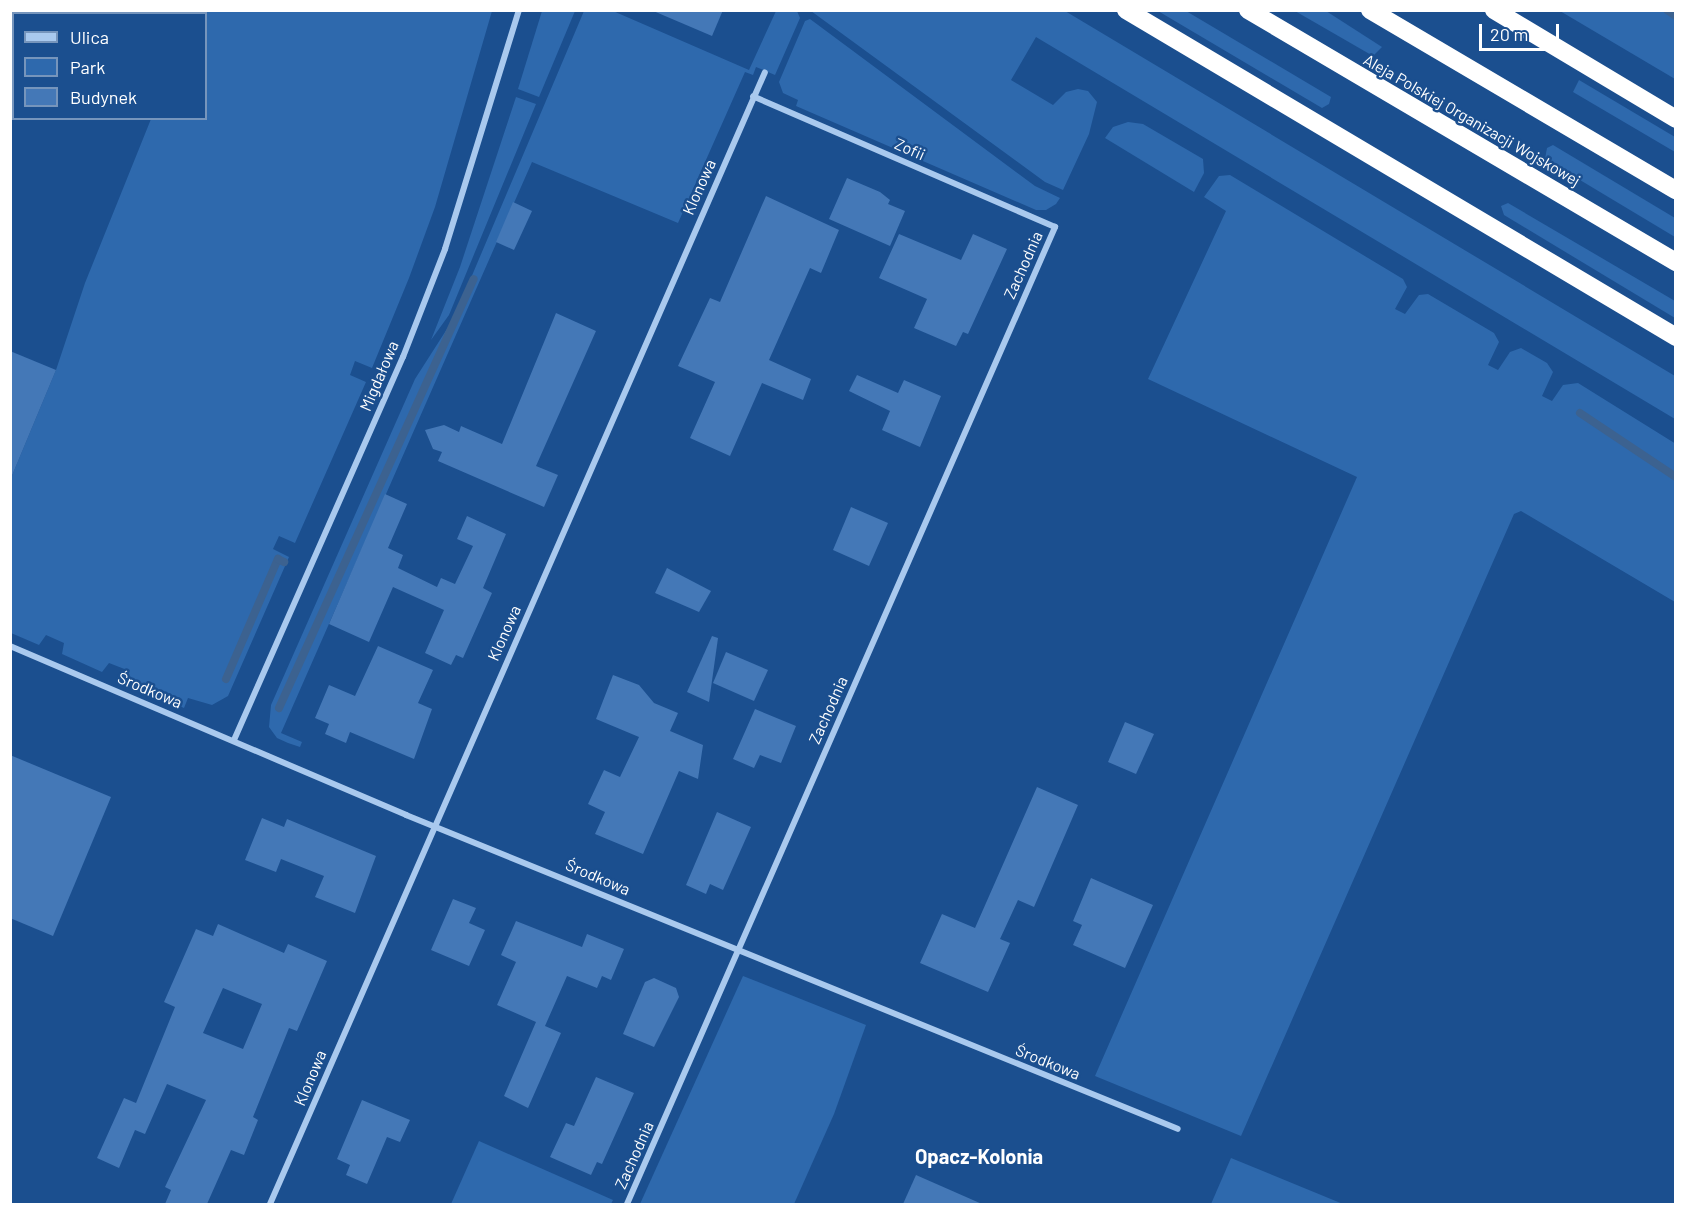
<!DOCTYPE html>
<meta charset="utf-8">
<style>
body{margin:0}
#map{position:relative;width:1686px;height:1215px;overflow:hidden;background:#1b4f8f;font-family:Barlow,sans-serif}
div>[style]{position:absolute}
.green>*{inset:0;background:#2e69ad}
.stream>*{height:8px;margin:-4px;padding:0 4px;transform-origin:4px;border-radius:4px;background:#3c6290}
.building>*{inset:0;background:#4478b7}
.street>*{height:6px;margin:-3px;padding:0 3px;transform-origin:3px;border-radius:3px;background:#a9c9ee}
.highway>*{height:18px;margin:-9px;padding:0 9px;transform-origin:9px;border-radius:9px;background:#fff}
span{translate:-50% -50%;white-space:nowrap;text-align:center;line-height:1.15;-webkit-text-stroke:5px #1b4f8f;paint-order:stroke}
.street-label{font-size:16px;color:#fff}
.quarter-label{font-size:20px;color:#fff;font-weight:700}
.frame{position:absolute;inset:0;border:12px solid #fff;pointer-events:none}
.legend{position:absolute;left:12px;top:12px;width:195px;height:108px;box-sizing:border-box;background:#1b4f8f;border:2px solid #7695bc;margin:0;padding:8px 10px;list-style:none;font-size:18px;color:#fff}
.legend li{display:flex;align-items:center;gap:12px;height:30px}
.legend b{width:30px;border:2px solid #7695bc}
.scale{position:absolute;left:1479px;top:24px;width:80px;height:27px;box-sizing:border-box;border:3px solid #fff;border-top:0;padding-left:8px;font-size:18px;line-height:21px;white-space:nowrap;color:#fff;-webkit-text-stroke:4px #1b4f8f;paint-order:stroke}
</style>
<div id="map">
<div class="green">
<div style="clip-path:polygon(194px 11px,492px 11px,435px 207px,409px 278px,372px 368px,355px 361px,350px 375px,366px 382px,295px 543px,279px 536px,273px 549px,289px 557px,228px 696px,212px 705px,188px 698px,184px 708px,125px 682px,127px 670px,109px 663px,102px 672px,62px 654px,64px 643px,46px 635px,39px 645px,11px 633px,11px 478px,56px 370px,85px 283px,151px 119px,206px 118px,206px 14px,193px 13px)"></div>
<div style="clip-path:polygon(542px 11px,575px 11px,539px 97px,518px 89px)"></div>
<div style="clip-path:polygon(584px 11px,613px 11px,749px 70px,776px 11px,797px 11px,800px 18px,775px 75px,756px 67px,753px 75px,745px 72px,678px 223px,532px 162px,281px 733px,302px 742px,300px 747px,288px 743px,277px 738px,269px 727px,271px 705px,415px 379px,454px 318px)"></div>
<div style="clip-path:polygon(811px 11px,1065px 11px,1675px 376px,1675px 419px,1036px 37px,1011px 80px,1053px 105px,1066px 92px,1078px 89px,1088px 91px,1097px 102px,1089px 134px,1063px 190px,1045px 182px)"></div>
<div style="clip-path:polygon(1158px 11px,1186px 11px,1331px 97px,1329px 104px,1322px 108px)"></div>
<div style="clip-path:polygon(1295px 11px,1326px 11px,1382px 47px,1373px 56px)"></div>
<div style="clip-path:polygon(1560px 11px,1675px 11px,1675px 79px)"></div>
<div style="clip-path:polygon(810px 19px,1035px 186px,1060px 198px,1056px 204px,1046px 210px,1036px 210px,796px 106px,798px 100px,783px 93px,779px 82px,805px 21px)"></div>
<div style="clip-path:polygon(1579px 80px,1675px 137px,1675px 152px,1573px 92px)"></div>
<div style="clip-path:polygon(516px 97px,536px 104px,449px 315px,431px 340px,460px 267px)"></div>
<div style="clip-path:polygon(1128px 122px,1143px 124px,1203px 159px,1204px 173px,1194px 192px,1105px 138px,1113px 127px)"></div>
<div style="clip-path:polygon(1553px 145px,1675px 218px,1675px 237px,1545px 159px,1547px 148px)"></div>
<div style="clip-path:polygon(1230px 175px,1403px 279px,1407px 287px,1395px 309px,1405px 314px,1419px 295px,1428px 294px,1494px 333px,1499px 342px,1488px 365px,1498px 370px,1510px 352px,1521px 348px,1547px 363px,1553px 372px,1542px 396px,1552px 401px,1563px 385px,1578px 383px,1676px 444px,1675px 602px,1521px 511px,1514px 514px,1241px 1136px,1095px 1076px,1357px 477px,1148px 379px,1226px 211px,1204px 197px,1219px 176px)"></div>
<div style="clip-path:polygon(1508px 203px,1675px 301px,1675px 318px,1504px 215px,1501px 206px)"></div>
<div style="clip-path:polygon(743px 976px,866px 1025px,834px 1114px,794px 1204px,640px 1204px)"></div>
<div style="clip-path:polygon(479px 1141px,613px 1200px,611px 1204px,451px 1204px)"></div>
<div style="clip-path:polygon(1231px 1158px,1343px 1204px,1211px 1204px)"></div>
</div>
<div class="stream">
<div style="left:1667px;top:10px;width:11px;rotate:34deg"></div>
<div style="left:1580px;top:413px;width:115px;rotate:33.7deg"></div>
<div style="left:226px;top:679px;width:131px;rotate:-66.6deg"></div>
<div style="left:278px;top:559px;width:7px;rotate:27deg"></div>
<div style="left:279px;top:708px;width:471px;rotate:-65.6deg"></div>
</div>
<div class="building">
<div style="clip-path:polygon(651px 10px,723px 10px,712px 36px)"></div>
<div style="clip-path:polygon(847px 178px,880px 192px,890px 200px,888px 204px,905px 211px,890px 246px,829px 219px)"></div>
<div style="clip-path:polygon(766px 196px,839px 230px,821px 273px,810px 268px,769px 360px,811px 379px,803px 400px,762px 383px,730px 456px,690px 438px,715px 382px,678px 366px,710px 298px,720px 302px)"></div>
<div style="clip-path:polygon(513px 202px,532px 211px,514px 250px,496px 242px)"></div>
<div style="clip-path:polygon(899px 234px,961px 260px,973px 234px,1007px 249px,968px 334px,963px 332px,956px 346px,914px 328px,927px 299px,879px 278px)"></div>
<div style="clip-path:polygon(556px 313px,596px 331px,536px 466px,558px 475px,544px 507px,438px 461px,442px 452px,433px 449px,425px 430px,444px 425px,459px 432px,461px 426px,502px 444px)"></div>
<div style="clip-path:polygon(10px 351px,56px 370px,11px 478px,10px 478px)"></div>
<div style="clip-path:polygon(857px 375px,898px 393px,904px 380px,941px 396px,920px 447px,882px 430px,890px 411px,849px 391px)"></div>
<div style="clip-path:polygon(385px 494px,407px 504px,388px 548px,403px 555px,398px 568px,437px 587px,441px 578px,455px 584px,473px 546px,457px 539px,467px 516px,506px 534px,483px 588px,492px 593px,463px 658px,456px 655px,451px 665px,425px 653px,444px 610px,393px 587px,369px 642px,329px 624px)"></div>
<div style="clip-path:polygon(851px 507px,888px 523px,869px 566px,833px 550px)"></div>
<div style="clip-path:polygon(667px 568px,711px 591px,699px 612px,655px 593px)"></div>
<div style="clip-path:polygon(712px 636px,718px 638px,709px 702px,687px 692px)"></div>
<div style="clip-path:polygon(378px 646px,433px 670px,418px 703px,432px 709px,414px 759px,350px 732px,346px 743px,325px 734px,329px 724px,315px 718px,329px 685px,355px 696px)"></div>
<div style="clip-path:polygon(726px 652px,768px 670px,754px 701px,713px 683px)"></div>
<div style="clip-path:polygon(613px 675px,639px 685px,654px 703px,678px 713px,670px 731px,703px 745px,698px 779px,679px 771px,643px 854px,595px 834px,605px 812px,588px 804px,604px 770px,620px 777px,639px 737px,596px 719px)"></div>
<div style="clip-path:polygon(755px 709px,796px 726px,781px 763px,760px 755px,754px 768px,733px 759px)"></div>
<div style="clip-path:polygon(1125px 722px,1154px 734px,1136px 774px,1108px 762px)"></div>
<div style="clip-path:polygon(10px 755px,111px 797px,53px 936px,10px 918px)"></div>
<div style="clip-path:polygon(1037px 787px,1078px 805px,1034px 907px,1018px 900px,1000px 939px,1010px 943px,988px 992px,920px 963px,942px 914px,975px 928px)"></div>
<div style="clip-path:polygon(717px 812px,751px 827px,723px 890px,710px 884px,706px 894px,686px 885px)"></div>
<div style="clip-path:polygon(262px 818px,284px 827px,287px 819px,376px 856px,355px 913px,315px 897px,324px 876px,281px 859px,276px 872px,245px 860px)"></div>
<div style="clip-path:polygon(1091px 878px,1153px 905px,1125px 968px,1073px 945px,1082px 925px,1073px 921px)"></div>
<div style="clip-path:polygon(453px 899px,476px 908px,469px 923px,485px 930px,469px 966px,431px 950px)"></div>
<div style="clip-path:polygon(516px 921px,582px 947px,587px 934px,624px 949px,611px 980px,602px 976px,597px 988px,567px 976px,545px 1026px,561px 1033px,528px 1108px,504px 1096px,536px 1022px,497px 1005px,516px 962px,501px 955px)"></div>
<div style="clip-path:polygon(evenodd,218px 924px,284px 953px,288px 944px,327px 961px,297px 1031px,289px 1028px,253px 1117px,258px 1120px,244px 1155px,231px 1150px,207px 1204px,165px 1204px,171px 1190px,165px 1187px,206px 1100px,167px 1084px,145px 1134px,135px 1130px,119px 1168px,97px 1158px,124px 1098px,136px 1103px,175px 1007px,164px 1002px,196px 929px,213px 936px,218px 924px,223px 988px,262px 1004px,243px 1049px,203px 1033px,223px 988px)"></div>
<div style="clip-path:polygon(654px 978px,676px 988px,679px 997px,654px 1047px,623px 1034px,645px 982px)"></div>
<div style="clip-path:polygon(596px 1077px,634px 1093px,602px 1164px,597px 1162px,591px 1175px,550px 1157px,566px 1123px,574px 1126px)"></div>
<div style="clip-path:polygon(362px 1100px,410px 1120px,400px 1142px,387px 1137px,367px 1184px,346px 1175px,350px 1165px,337px 1159px)"></div>
<div style="clip-path:polygon(916px 1175px,982px 1204px,903px 1204px)"></div>
</div>
<div class="street">
<div style="left:10px;top:646px;width:431px;rotate:23.1deg"></div>
<div style="left:406px;top:815px;width:833px;rotate:22.13deg"></div>
<div style="left:234px;top:740px;width:419px;rotate:-66.2deg"></div>
<div style="left:403px;top:357px;width:116px;rotate:-68.7deg"></div>
<div style="left:445px;top:249px;width:250px;rotate:-72.8deg"></div>
<div style="left:270px;top:1204px;width:1235px;rotate:-66.38deg"></div>
<div style="left:627px;top:1204px;width:1067px;rotate:-66.34deg"></div>
<div style="left:1055px;top:227px;width:329px;rotate:-156.6deg"></div>
</div>
<div class="highway">
<div style="left:1126px;top:10px;width:640px;rotate:30.73deg"></div>
<div style="left:1248px;top:10px;width:497px;rotate:30.5deg"></div>
<div style="left:1370px;top:10px;width:355px;rotate:30.5deg"></div>
<div style="left:1494px;top:10px;width:212px;rotate:30.9deg"></div>
</div>
<div class="street-label">
<span style="left:1472px;top:120px;rotate:30deg">Aleja Polskiej Organizacji Wojskowej</span>
<span style="left:910px;top:149px;rotate:24deg">Zofii</span>
<span style="left:699px;top:187px;rotate:-66deg">Klonowa</span>
<span style="left:1023px;top:265px;rotate:-66deg">Zachodnia</span>
<span style="left:379px;top:376px;rotate:-67deg">Migdałowa</span>
<span style="left:504px;top:633px;rotate:-66deg">Klonowa</span>
<span style="left:150px;top:690px;rotate:23deg">Środkowa</span>
<span style="left:828px;top:710px;rotate:-66deg">Zachodnia</span>
<span style="left:598px;top:877px;rotate:23deg">Środkowa</span>
<span style="left:1048px;top:1062px;rotate:22deg">Środkowa</span>
<span style="left:310px;top:1078px;rotate:-67deg">Klonowa</span>
<span style="left:634px;top:1155px;rotate:-66deg">Zachodnia</span>
</div>
<div class="quarter-label">
<span style="left:979px;top:1156px">Opacz-Kolonia</span>
</div>
<div class="frame"></div>
<ul class="legend">
<li><b style="height:8px;background:#a9c9ee"></b>Ulica</li>
<li><b style="height:16px;background:#2e69ad"></b>Park</li>
<li><b style="height:16px;background:#4478b7"></b>Budynek</li>
</ul>
<div class="scale">20 m</div>
</div>
